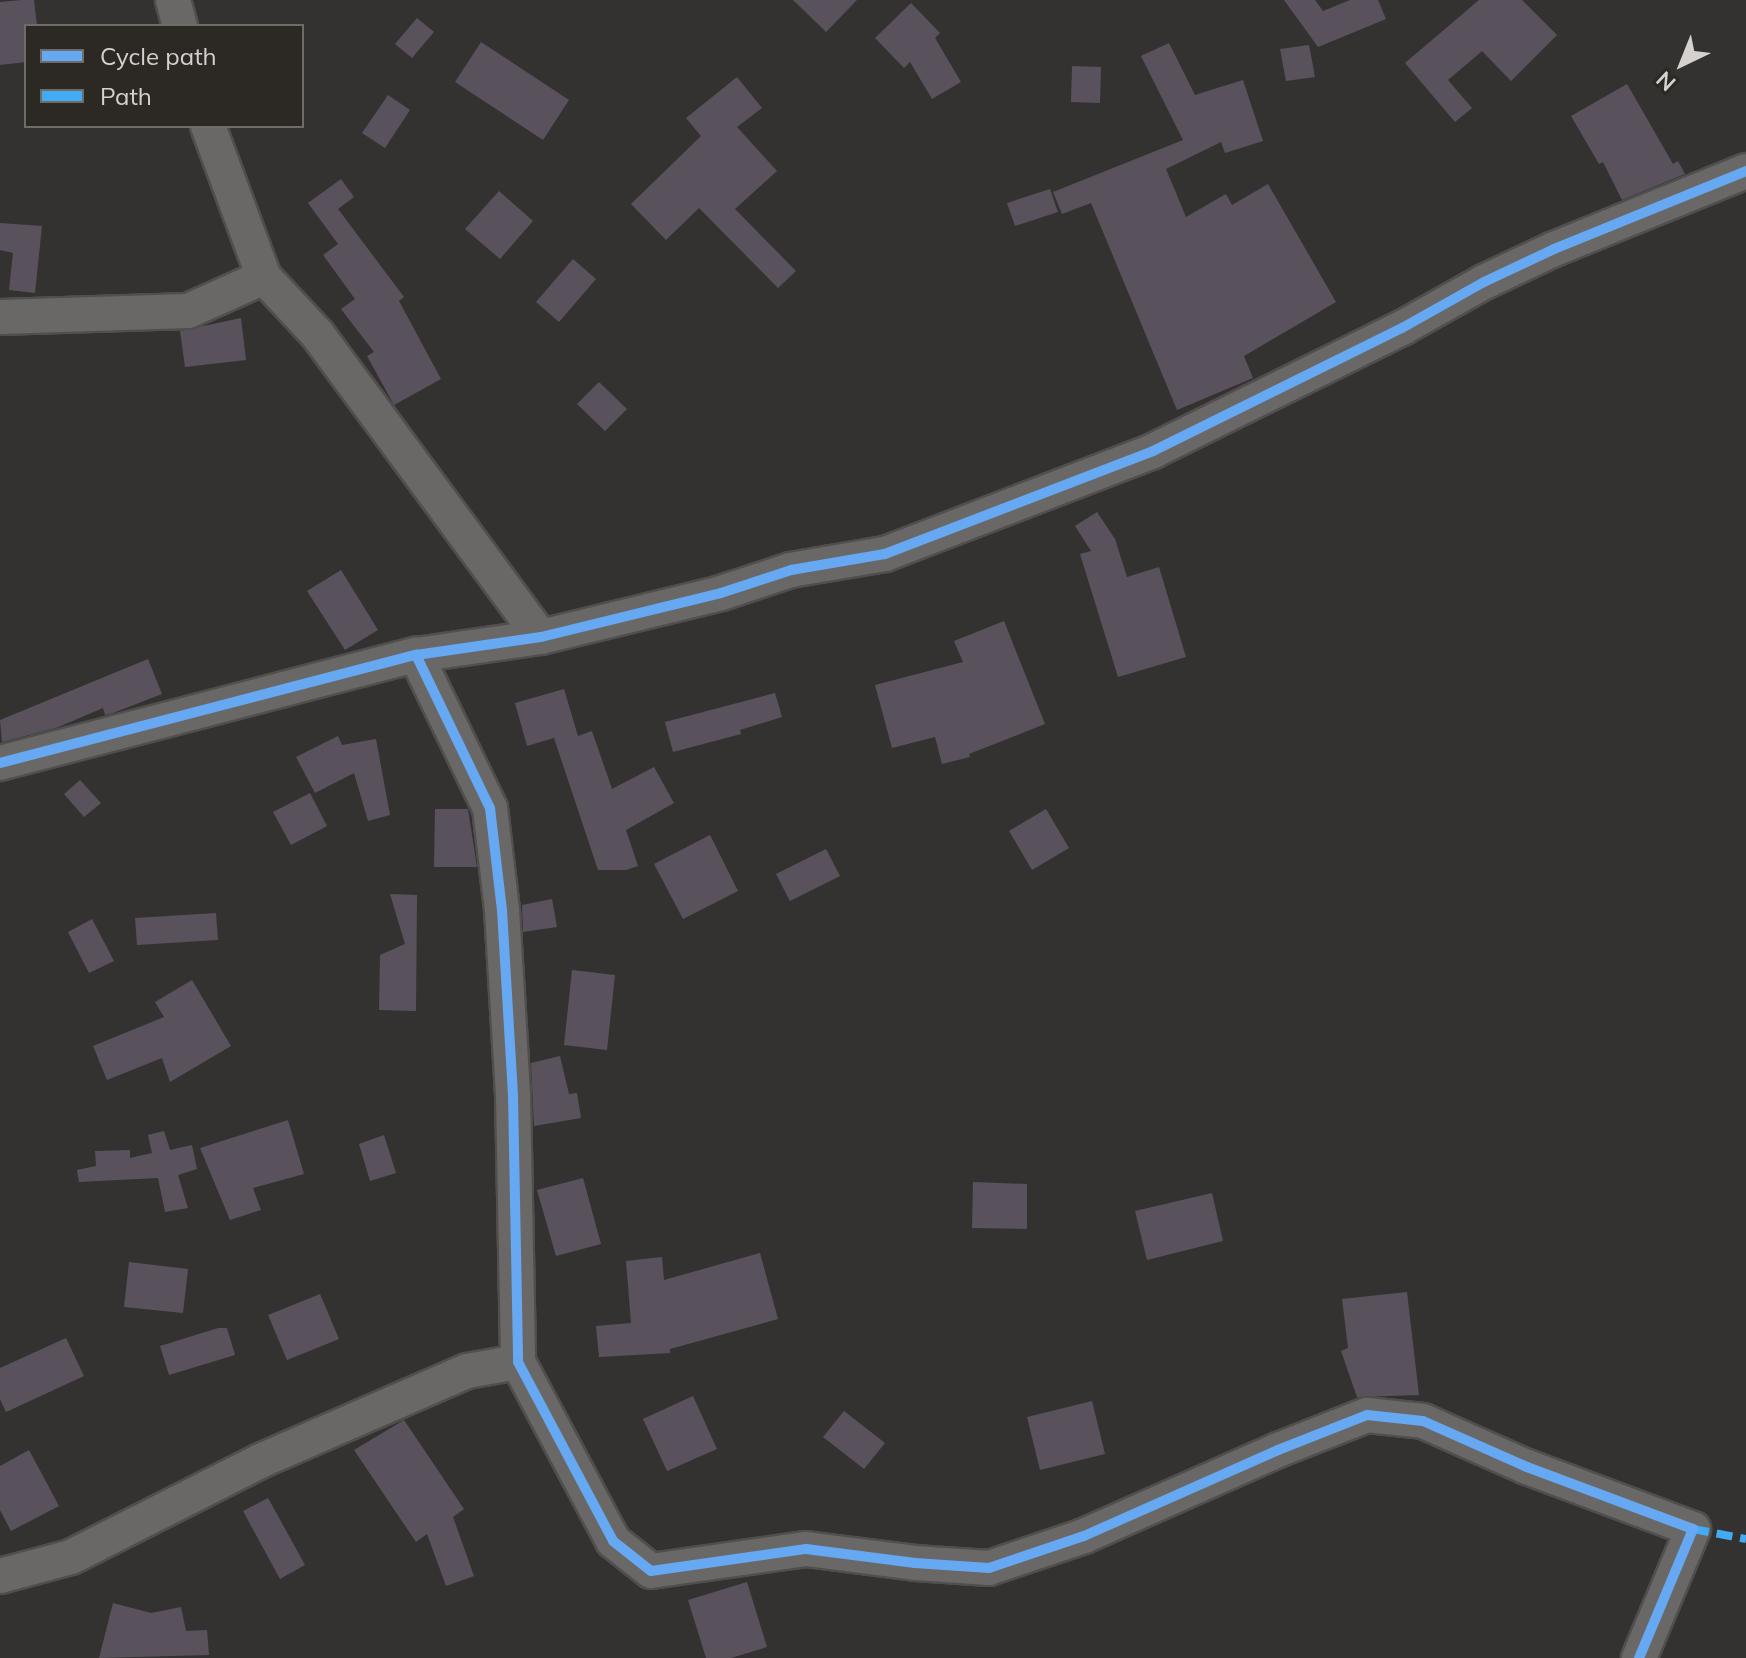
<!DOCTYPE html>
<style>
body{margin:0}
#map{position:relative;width:1746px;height:1658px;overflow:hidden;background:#343230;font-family:Mulish,sans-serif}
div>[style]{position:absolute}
.building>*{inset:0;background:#59525c}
.roads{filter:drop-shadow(2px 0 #504f4d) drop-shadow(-2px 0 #504f4d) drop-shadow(0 2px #504f4d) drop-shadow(0 -2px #504f4d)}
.minor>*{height:34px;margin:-17px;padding:0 17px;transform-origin:17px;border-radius:17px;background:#696866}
.quiet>*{height:8px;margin-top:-4px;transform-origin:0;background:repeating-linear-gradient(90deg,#42abf6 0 16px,transparent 0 24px)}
.cycleway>*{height:10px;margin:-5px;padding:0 5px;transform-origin:5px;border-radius:5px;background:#66a8f1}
span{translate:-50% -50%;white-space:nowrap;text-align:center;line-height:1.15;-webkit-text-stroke:6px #2c2924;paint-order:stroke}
.legend{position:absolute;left:24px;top:24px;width:280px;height:104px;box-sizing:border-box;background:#2c2924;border:2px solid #6f6c68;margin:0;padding:10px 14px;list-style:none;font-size:24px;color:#d4d1ce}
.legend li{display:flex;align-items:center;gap:16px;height:40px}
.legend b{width:40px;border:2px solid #6f6c68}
.north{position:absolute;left:1642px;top:24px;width:80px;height:80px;-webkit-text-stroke:6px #2c2924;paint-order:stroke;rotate:223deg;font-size:22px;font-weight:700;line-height:32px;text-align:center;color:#d4d1ce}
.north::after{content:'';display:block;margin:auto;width:28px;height:36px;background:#d4d1ce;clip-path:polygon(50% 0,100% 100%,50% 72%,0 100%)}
</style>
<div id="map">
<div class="building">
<div style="clip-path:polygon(22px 0,34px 0,37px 26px,26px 26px,26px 62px,0 65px,0 2px)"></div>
<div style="clip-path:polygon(793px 0,857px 0,826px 32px)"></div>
<div style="clip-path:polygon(1284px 0,1315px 0,1323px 11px,1350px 0,1378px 0,1386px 19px,1318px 47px)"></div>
<div style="clip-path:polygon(1479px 0,1522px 0,1557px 35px,1511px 81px,1482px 51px,1448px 80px,1472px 108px,1455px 122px,1405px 63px)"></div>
<div style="clip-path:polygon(911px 3px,940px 33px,935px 38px,961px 82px,932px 99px,910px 62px,904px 68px,875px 38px)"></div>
<div style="clip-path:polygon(417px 18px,434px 32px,412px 58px,395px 44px)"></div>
<div style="clip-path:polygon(481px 42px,569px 100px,543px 140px,455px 82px)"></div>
<div style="clip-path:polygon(1169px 43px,1195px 95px,1243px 80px,1263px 141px,1225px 153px,1221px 142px,1166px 169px,1186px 217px,1226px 194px,1232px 205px,1268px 184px,1336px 302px,1244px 356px,1253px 378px,1177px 410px,1091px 203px,1062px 214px,1053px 192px,1183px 140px,1141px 56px)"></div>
<div style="clip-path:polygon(1309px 45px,1315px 77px,1286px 81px,1280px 49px)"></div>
<div style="clip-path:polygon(1072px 66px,1101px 67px,1100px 103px,1071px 102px)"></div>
<div style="clip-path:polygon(737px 77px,762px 108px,737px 127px,777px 171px,735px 209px,796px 271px,778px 288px,699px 208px,666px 240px,631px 204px,701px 136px,686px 118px)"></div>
<div style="clip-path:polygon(1627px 84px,1673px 164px,1678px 161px,1685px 174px,1622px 200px,1603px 162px,1599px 164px,1571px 116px)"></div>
<div style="clip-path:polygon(388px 95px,410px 110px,385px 148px,362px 133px)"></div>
<div style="clip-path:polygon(341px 179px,354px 197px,338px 209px,404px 297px,399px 301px,441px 379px,394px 405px,367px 356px,374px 352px,341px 309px,355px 299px,323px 255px,338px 244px,308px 203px)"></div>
<div style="clip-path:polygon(1050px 189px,1058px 212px,1015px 226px,1007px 203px)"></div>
<div style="clip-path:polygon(499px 191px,533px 221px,500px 259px,465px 229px)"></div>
<div style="clip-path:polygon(0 223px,42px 226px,35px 293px,9px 290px,13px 253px,0 250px)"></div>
<div style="clip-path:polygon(573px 259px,596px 279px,559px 322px,536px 302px)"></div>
<div style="clip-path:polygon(241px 318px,246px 360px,185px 367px,180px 331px)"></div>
<div style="clip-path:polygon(599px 382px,627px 409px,605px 431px,577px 404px)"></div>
<div style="clip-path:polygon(1097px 512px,1115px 539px,1127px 577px,1159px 567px,1186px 657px,1118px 677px,1080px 554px,1091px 551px,1075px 526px)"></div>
<div style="clip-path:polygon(341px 570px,378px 630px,345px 650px,307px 591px)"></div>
<div style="clip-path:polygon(1004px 621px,1045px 724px,969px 754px,970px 757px,942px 764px,935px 737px,892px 748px,875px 685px,963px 662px,954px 641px)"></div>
<div style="clip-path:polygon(148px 659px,162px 694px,113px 713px,105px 715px,103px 708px,56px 728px,2px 742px,0 720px)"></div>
<div style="clip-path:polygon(564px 689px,578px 736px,592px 731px,612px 789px,654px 767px,674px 803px,626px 830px,638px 866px,626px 870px,598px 870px,554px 738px,527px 746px,515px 703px)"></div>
<div style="clip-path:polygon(775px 693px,782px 717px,740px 730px,741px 734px,673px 752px,665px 722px)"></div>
<div style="clip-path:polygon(338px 736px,342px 745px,376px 739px,390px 815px,368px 821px,354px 773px,315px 793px,296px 757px)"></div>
<div style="clip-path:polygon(80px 780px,101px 803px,84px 817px,64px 794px)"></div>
<div style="clip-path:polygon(310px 793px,327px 826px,291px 845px,273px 812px)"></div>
<div style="clip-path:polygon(435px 809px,468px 809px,477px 867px,434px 867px)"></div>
<div style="clip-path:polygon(1046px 809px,1069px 848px,1032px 870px,1009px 831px)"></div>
<div style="clip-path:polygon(710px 835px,738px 891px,683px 919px,654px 864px)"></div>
<div style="clip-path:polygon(826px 849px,840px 876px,790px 901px,776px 874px)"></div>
<div style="clip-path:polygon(390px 894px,417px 895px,416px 1011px,379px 1010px,380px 955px,405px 944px)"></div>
<div style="clip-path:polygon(552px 899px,557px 927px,523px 932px,522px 905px)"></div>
<div style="clip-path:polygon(216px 913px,218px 940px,137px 945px,135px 918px)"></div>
<div style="clip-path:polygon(92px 919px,114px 961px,89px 973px,68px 932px)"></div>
<div style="clip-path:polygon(572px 970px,615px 975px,607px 1050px,564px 1045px)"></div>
<div style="clip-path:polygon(192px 980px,231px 1046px,170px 1082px,162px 1058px,107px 1080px,93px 1046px,164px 1017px,155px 1002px)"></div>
<div style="clip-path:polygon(560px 1056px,569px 1094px,577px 1093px,581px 1118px,534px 1126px,531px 1063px)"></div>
<div style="clip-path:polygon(288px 1120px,304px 1174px,253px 1188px,261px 1210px,230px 1220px,200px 1148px)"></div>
<div style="clip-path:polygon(164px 1131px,170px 1150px,192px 1145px,197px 1169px,178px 1175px,188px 1208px,165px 1212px,158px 1178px,79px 1182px,77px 1170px,96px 1166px,95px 1151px,130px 1150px,130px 1158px,152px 1153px,148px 1135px)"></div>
<div style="clip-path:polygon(384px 1135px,396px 1173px,370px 1181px,359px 1144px)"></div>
<div style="clip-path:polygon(583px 1178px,601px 1244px,556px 1256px,537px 1190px)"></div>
<div style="clip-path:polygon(973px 1182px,1027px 1184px,1027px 1229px,972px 1228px)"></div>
<div style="clip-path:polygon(1212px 1193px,1223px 1241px,1147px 1260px,1135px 1211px)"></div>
<div style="clip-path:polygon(760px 1253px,778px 1319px,670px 1349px,670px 1353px,599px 1357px,596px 1326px,631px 1323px,626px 1261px,662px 1257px,664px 1280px)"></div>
<div style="clip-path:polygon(129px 1262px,188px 1269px,183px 1313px,124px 1307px)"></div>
<div style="clip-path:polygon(1407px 1292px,1419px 1395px,1357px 1397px,1341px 1351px,1348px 1348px,1342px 1299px)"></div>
<div style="clip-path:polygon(320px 1294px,339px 1339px,287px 1360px,268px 1315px)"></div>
<div style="clip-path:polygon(218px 1328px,227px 1328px,235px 1355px,169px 1375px,160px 1346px)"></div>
<div style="clip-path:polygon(66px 1338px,84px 1376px,6px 1412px,0 1399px,0 1368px)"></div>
<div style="clip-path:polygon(693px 1396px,717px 1449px,667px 1471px,643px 1419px)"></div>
<div style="clip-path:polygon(1092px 1401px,1105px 1454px,1040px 1470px,1027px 1417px)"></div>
<div style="clip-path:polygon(844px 1411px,885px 1443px,864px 1469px,823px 1437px)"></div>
<div style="clip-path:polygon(404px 1420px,464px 1509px,453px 1517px,474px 1576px,446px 1586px,427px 1534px,416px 1542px,354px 1450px)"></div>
<div style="clip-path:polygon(29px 1450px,59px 1506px,11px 1531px,0 1510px,0 1466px)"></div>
<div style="clip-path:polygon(268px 1498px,305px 1565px,280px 1579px,243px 1511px)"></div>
<div style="clip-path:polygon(747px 1582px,767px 1647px,731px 1658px,706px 1658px,688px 1600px)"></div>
<div style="clip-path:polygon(113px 1603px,151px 1613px,181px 1607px,186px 1631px,207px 1630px,209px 1655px,99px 1658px)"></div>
</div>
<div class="roads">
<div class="minor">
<div style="left:173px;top:0;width:27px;rotate:75deg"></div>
<div style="left:208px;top:126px;width:161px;rotate:69.7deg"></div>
<div style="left:264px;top:277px;width:79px;rotate:47deg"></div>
<div style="left:318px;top:335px;width:375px;rotate:53.6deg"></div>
<div style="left:0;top:317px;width:188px;rotate:-1.8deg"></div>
<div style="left:188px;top:311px;width:83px;rotate:-24.1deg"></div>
<div style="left:416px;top:655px;width:170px;rotate:64.2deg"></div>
<div style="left:490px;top:808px;width:103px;rotate:83.3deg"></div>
<div style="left:502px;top:910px;width:185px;rotate:86.6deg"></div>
<div style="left:513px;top:1095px;width:267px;rotate:88.9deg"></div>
<div style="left:518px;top:1362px;width:203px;rotate:62deg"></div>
<div style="left:613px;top:1541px;width:48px;rotate:38.3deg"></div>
<div style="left:651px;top:1571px;width:157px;rotate:-8.1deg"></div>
<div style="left:806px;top:1549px;width:110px;rotate:7.3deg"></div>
<div style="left:915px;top:1563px;width:74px;rotate:3.9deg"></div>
<div style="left:989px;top:1568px;width:100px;rotate:-18.6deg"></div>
<div style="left:1084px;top:1536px;width:212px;rotate:-23.9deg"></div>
<div style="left:1278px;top:1450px;width:96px;rotate:-21.5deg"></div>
<div style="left:1367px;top:1415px;width:56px;rotate:6.1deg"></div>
<div style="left:1423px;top:1421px;width:114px;rotate:23.9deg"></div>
<div style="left:1527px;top:1467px;width:177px;rotate:20.5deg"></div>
<div style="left:1693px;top:1529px;width:140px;rotate:112.7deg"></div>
<div style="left:0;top:763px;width:430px;rotate:-14.6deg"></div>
<div style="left:416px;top:655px;width:126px;rotate:-8.2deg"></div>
<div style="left:541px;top:637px;width:185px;rotate:-13.7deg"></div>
<div style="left:721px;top:593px;width:74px;rotate:-18.2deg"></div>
<div style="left:791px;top:570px;width:95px;rotate:-9.7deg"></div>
<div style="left:885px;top:554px;width:287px;rotate:-21deg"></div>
<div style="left:1153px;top:451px;width:278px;rotate:-26.3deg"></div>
<div style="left:1402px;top:328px;width:94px;rotate:-29.3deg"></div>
<div style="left:1484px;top:282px;width:77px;rotate:-25.2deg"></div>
<div style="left:1554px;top:249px;width:207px;rotate:-22.1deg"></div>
<div style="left:0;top:1576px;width:73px;rotate:-15deg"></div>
<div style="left:71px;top:1557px;width:212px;rotate:-26.9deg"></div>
<div style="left:260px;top:1461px;width:226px;rotate:-23.5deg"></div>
<div style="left:467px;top:1371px;width:52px;rotate:-10deg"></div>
</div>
</div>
<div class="quiet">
<div style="left:1693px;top:1529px;width:54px;rotate:10.7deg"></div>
</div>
<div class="cycleway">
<div style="left:416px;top:655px;width:170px;rotate:64.2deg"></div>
<div style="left:490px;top:808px;width:103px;rotate:83.3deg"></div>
<div style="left:502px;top:910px;width:185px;rotate:86.6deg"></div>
<div style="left:513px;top:1095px;width:267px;rotate:88.9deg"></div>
<div style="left:518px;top:1362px;width:203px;rotate:62deg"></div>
<div style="left:613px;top:1541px;width:48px;rotate:38.3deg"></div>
<div style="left:651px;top:1571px;width:157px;rotate:-8.1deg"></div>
<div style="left:806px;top:1549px;width:110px;rotate:7.3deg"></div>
<div style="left:915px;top:1563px;width:74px;rotate:3.9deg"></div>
<div style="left:989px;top:1568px;width:100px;rotate:-18.6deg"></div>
<div style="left:1084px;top:1536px;width:212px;rotate:-23.9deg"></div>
<div style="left:1278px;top:1450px;width:96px;rotate:-21.5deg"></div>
<div style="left:1367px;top:1415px;width:56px;rotate:6.1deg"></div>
<div style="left:1423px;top:1421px;width:114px;rotate:23.9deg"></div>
<div style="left:1527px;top:1467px;width:177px;rotate:20.5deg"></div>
<div style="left:1693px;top:1529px;width:140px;rotate:112.7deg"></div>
<div style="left:0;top:763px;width:430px;rotate:-14.6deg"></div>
<div style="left:416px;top:655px;width:126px;rotate:-8.2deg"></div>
<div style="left:541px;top:637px;width:185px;rotate:-13.7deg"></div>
<div style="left:721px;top:593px;width:74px;rotate:-18.2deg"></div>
<div style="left:791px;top:570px;width:95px;rotate:-9.7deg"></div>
<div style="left:885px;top:554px;width:287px;rotate:-21deg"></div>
<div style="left:1153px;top:451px;width:278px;rotate:-26.3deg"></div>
<div style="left:1402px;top:328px;width:94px;rotate:-29.3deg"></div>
<div style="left:1484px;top:282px;width:77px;rotate:-25.2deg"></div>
<div style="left:1554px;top:249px;width:207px;rotate:-22.1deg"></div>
</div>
<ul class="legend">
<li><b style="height:10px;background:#66a8f1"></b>Cycle path</li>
<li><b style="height:10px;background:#42abf6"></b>Path</li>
</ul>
<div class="north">N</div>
</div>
